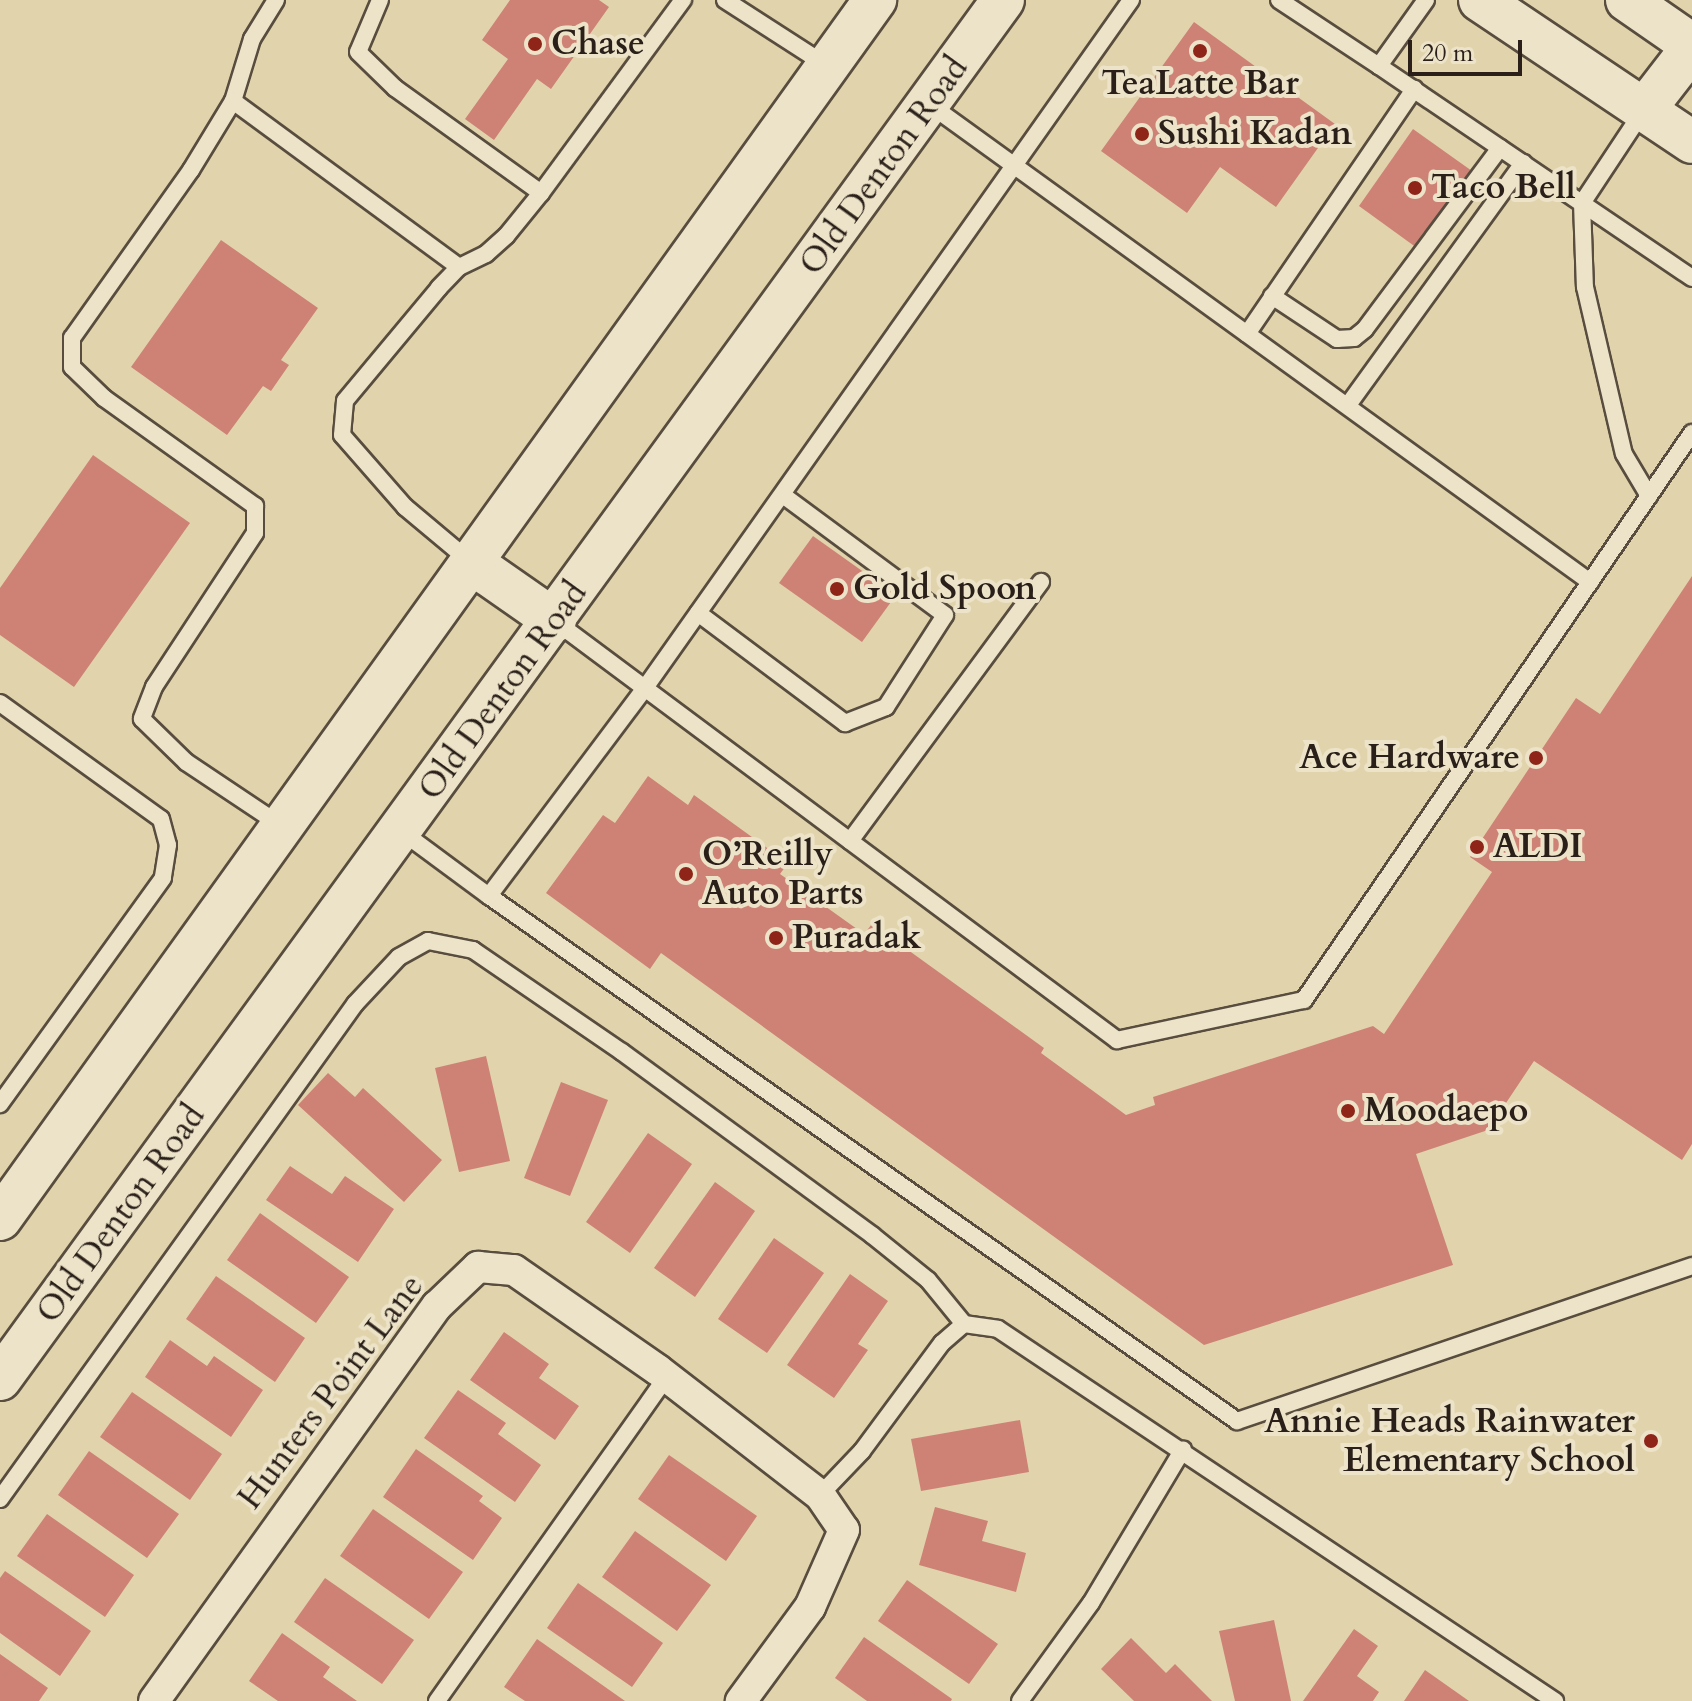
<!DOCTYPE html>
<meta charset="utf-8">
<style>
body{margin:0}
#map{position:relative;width:1692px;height:1701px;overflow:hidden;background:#e1d4ac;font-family:Cardo,serif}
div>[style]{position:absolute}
.building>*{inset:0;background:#ce8275}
.roads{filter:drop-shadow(2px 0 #584d3e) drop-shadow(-2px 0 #584d3e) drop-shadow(0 2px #584d3e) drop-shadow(0 -2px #584d3e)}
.service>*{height:16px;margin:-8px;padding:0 8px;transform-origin:8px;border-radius:8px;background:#ece3c9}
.minor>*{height:30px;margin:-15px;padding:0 15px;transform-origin:15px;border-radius:15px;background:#ece3c9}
.secondary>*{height:42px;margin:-21px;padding:0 21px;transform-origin:21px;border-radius:21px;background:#ece3c9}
.dots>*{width:22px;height:22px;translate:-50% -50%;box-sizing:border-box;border:4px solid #ece3c9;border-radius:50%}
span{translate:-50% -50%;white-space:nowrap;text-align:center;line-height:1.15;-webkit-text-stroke:8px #ece3c9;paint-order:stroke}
.poi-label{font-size:34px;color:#2b2019;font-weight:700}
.left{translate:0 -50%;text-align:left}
.right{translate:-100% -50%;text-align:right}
.street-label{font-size:34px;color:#2b2019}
.scale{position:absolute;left:1408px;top:40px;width:114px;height:36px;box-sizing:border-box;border:4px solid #2b2019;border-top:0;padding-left:10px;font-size:24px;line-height:28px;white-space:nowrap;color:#2b2019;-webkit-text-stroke:6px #ece3c9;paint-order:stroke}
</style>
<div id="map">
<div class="building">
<div style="clip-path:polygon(510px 0,599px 0,609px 7px,551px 89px,537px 79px,494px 140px,465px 119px,508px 59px,482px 40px)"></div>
<div style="clip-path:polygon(1194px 22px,1335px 124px,1276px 207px,1220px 167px,1187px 213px,1101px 151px)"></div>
<div style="clip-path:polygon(1413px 129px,1472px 171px,1417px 248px,1359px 206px)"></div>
<div style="clip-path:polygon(221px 240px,318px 308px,281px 360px,289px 365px,271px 391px,263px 386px,227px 435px,131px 367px)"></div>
<div style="clip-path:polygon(93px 455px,190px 523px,74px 687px,0 635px,0 588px)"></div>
<div style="clip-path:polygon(813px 536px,896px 595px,862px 642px,779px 583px)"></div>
<div style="clip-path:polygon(1692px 576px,1692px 1144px,1682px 1160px,1534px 1061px,1488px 1130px,1416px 1154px,1453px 1265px,1204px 1345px,661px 953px,650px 969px,546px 893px,603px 815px,615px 823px,648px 776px,688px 805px,694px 795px,788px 863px,780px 874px,864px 934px,872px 924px,1044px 1048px,1041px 1053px,1126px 1115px,1155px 1105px,1153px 1097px,1373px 1026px,1384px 1034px,1492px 872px,1470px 857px,1576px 698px,1600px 714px)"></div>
<div style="clip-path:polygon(486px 1056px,510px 1161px,459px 1172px,435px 1068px)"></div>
<div style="clip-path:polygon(328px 1073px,355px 1097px,363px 1088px,442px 1160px,404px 1202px,298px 1105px)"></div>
<div style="clip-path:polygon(561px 1082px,608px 1100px,570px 1196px,524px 1178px)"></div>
<div style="clip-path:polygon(648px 1133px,692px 1164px,630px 1253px,586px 1222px)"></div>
<div style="clip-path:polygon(290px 1166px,332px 1194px,345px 1176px,394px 1209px,358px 1262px,266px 1200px)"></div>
<div style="clip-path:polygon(715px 1182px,755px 1211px,695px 1297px,654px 1268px)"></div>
<div style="clip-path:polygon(260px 1213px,349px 1277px,316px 1323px,227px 1260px)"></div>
<div style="clip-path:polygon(774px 1238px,824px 1273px,767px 1353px,718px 1319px)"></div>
<div style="clip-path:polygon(850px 1274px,888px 1301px,858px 1344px,868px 1350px,834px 1398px,787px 1365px)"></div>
<div style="clip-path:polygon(216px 1276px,305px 1338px,275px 1382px,186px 1319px)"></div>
<div style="clip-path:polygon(504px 1332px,549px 1364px,539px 1378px,579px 1406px,555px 1440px,470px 1380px)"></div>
<div style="clip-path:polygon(170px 1340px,207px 1366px,214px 1356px,263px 1390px,231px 1437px,145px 1377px)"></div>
<div style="clip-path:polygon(458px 1390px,506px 1423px,498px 1434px,541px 1465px,515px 1502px,424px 1438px)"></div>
<div style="clip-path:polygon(132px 1392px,222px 1454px,190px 1500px,100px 1437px)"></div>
<div style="clip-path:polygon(1020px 1420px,1029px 1472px,921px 1491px,911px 1439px)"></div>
<div style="clip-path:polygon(416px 1449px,483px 1496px,479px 1501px,502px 1518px,473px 1560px,383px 1497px)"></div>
<div style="clip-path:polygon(89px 1451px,179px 1514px,147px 1558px,58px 1495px)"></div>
<div style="clip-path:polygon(669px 1455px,757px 1516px,726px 1561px,638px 1499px)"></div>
<div style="clip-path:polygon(935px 1507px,988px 1521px,982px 1541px,1026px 1553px,1016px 1592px,919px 1565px)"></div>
<div style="clip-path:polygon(373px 1509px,463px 1572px,429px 1619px,340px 1556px)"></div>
<div style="clip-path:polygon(47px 1514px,134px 1575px,105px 1617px,17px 1556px)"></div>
<div style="clip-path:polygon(635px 1531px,711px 1585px,677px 1631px,602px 1577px)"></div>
<div style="clip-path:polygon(5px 1571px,91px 1631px,60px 1676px,0 1633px,0 1578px)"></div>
<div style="clip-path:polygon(325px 1578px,414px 1640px,382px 1684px,294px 1622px)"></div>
<div style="clip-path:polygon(907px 1580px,998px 1644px,969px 1684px,878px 1621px)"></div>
<div style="clip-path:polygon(578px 1583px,663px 1643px,632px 1687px,547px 1628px)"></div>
<div style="clip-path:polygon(1274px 1620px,1291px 1701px,1235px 1701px,1219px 1631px)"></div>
<div style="clip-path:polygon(1354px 1629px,1378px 1646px,1357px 1676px,1379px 1692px,1373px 1701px,1303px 1701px)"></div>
<div style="clip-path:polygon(282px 1633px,330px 1667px,323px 1677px,357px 1701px,278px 1701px,249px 1681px)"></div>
<div style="clip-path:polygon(864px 1637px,952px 1699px,951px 1701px,867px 1701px,835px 1678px)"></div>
<div style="clip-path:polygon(1131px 1638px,1166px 1673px,1175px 1664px,1212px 1701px,1134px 1701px,1101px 1669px)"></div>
<div style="clip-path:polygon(537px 1639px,625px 1701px,525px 1701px,504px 1687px)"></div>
<div style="clip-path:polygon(0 1654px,48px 1688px,39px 1701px,0 1701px)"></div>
<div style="clip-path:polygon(1425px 1670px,1469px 1701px,1404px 1701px)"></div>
</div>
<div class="roads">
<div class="service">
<div style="left:276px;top:0;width:46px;rotate:121.6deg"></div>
<div style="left:252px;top:39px;width:65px;rotate:107deg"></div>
<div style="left:233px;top:101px;width:81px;rotate:121.3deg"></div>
<div style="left:191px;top:170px;width:206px;rotate:125.3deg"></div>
<div style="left:72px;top:338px;width:29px;rotate:90deg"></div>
<div style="left:72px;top:367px;width:45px;rotate:44.1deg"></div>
<div style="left:104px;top:398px;width:186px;rotate:35.6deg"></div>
<div style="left:255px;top:506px;width:27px;rotate:90deg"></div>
<div style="left:255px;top:533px;width:184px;rotate:123.3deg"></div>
<div style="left:154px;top:687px;width:34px;rotate:111deg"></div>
<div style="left:142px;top:719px;width:62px;rotate:44.3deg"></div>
<div style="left:186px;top:762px;width:115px;rotate:33.7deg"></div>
<div style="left:380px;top:0;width:56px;rotate:112.9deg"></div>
<div style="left:358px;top:52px;width:52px;rotate:44.2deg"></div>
<div style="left:395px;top:88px;width:180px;rotate:35.7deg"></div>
<div style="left:541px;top:193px;width:55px;rotate:129.1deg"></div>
<div style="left:506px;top:236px;width:27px;rotate:138deg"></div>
<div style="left:486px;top:254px;width:30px;rotate:154deg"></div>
<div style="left:459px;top:267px;width:29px;rotate:134deg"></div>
<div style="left:439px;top:288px;width:147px;rotate:129.8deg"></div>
<div style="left:345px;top:401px;width:34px;rotate:95deg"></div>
<div style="left:342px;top:435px;width:96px;rotate:48.8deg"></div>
<div style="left:405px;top:507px;width:87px;rotate:39.9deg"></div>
<div style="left:725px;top:0;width:120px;rotate:32.8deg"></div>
<div style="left:1131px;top:0;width:842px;rotate:125.24deg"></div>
<div style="left:645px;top:688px;width:260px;rotate:126.9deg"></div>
<div style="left:489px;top:896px;width:914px;rotate:35.06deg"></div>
<div style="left:1237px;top:1421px;width:481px;rotate:-18.8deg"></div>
<div style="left:1279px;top:0;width:120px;rotate:33.4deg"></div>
<div style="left:1426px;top:0;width:81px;rotate:125.5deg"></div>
<div style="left:1379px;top:66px;width:378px;rotate:34.1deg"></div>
<div style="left:233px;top:101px;width:280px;rotate:36.3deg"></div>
<div style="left:929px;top:104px;width:816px;rotate:35.87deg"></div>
<div style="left:1643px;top:111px;width:110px;rotate:123.5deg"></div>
<div style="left:1582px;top:203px;width:84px;rotate:88deg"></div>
<div style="left:1585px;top:287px;width:171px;rotate:76.9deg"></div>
<div style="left:1624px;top:454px;width:49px;rotate:59.2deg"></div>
<div style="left:541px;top:193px;width:240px;rotate:-53.7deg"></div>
<div style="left:1272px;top:296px;width:78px;rotate:33.5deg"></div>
<div style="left:1337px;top:339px;width:17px;rotate:-3deg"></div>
<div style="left:1354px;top:338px;width:14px;rotate:-39deg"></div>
<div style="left:1365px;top:329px;width:226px;rotate:-53.3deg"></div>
<div style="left:1247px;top:334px;width:297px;rotate:-55.7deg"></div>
<div style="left:1348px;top:405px;width:299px;rotate:-54.1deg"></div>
<div style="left:698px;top:613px;width:184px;rotate:36.8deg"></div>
<div style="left:845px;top:723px;width:44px;rotate:-21.3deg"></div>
<div style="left:886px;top:707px;width:109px;rotate:-57.3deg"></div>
<div style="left:945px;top:615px;width:202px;rotate:-143.5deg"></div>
<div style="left:556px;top:622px;width:700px;rotate:36.69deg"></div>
<div style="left:1117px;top:1040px;width:191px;rotate:-12.1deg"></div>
<div style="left:1304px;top:1000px;width:687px;rotate:-55.62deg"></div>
<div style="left:0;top:703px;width:198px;rotate:35.8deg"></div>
<div style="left:161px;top:819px;width:27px;rotate:75deg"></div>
<div style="left:168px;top:845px;width:33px;rotate:99deg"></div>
<div style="left:163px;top:878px;width:279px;rotate:125.8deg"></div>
<div style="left:401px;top:831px;width:109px;rotate:36.5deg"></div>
<div style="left:850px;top:841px;width:322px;rotate:-53.6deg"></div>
<div style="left:820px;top:1495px;width:61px;rotate:-46.3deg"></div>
<div style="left:862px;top:1451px;width:134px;rotate:-53.5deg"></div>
<div style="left:942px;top:1343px;width:29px;rotate:-41deg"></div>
<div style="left:964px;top:1324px;width:34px;rotate:8deg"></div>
<div style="left:998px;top:1329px;width:670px;rotate:33.74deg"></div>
<div style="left:0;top:1499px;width:609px;rotate:-54.35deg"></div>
<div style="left:355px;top:1004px;width:64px;rotate:-46.9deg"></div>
<div style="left:399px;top:957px;width:33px;rotate:-29deg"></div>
<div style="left:428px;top:941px;width:46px;rotate:11.3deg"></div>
<div style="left:473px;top:950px;width:181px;rotate:34.4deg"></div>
<div style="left:622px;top:1052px;width:310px;rotate:36.2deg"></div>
<div style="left:872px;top:1235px;width:72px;rotate:38.8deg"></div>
<div style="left:928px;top:1280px;width:57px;rotate:50.7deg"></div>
<div style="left:437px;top:1701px;width:397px;rotate:-54.7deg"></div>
<div style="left:1020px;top:1701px;width:121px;rotate:-54.1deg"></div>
<div style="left:1091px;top:1603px;width:179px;rotate:-59.1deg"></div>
</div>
<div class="minor">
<div style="left:154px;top:1701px;width:486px;rotate:-54.4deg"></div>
<div style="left:437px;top:1306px;width:57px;rotate:-43.6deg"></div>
<div style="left:478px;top:1267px;width:36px;rotate:5deg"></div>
<div style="left:514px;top:1270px;width:175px;rotate:34.8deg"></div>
<div style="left:658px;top:1370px;width:205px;rotate:37.7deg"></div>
<div style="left:820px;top:1495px;width:42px;rotate:55.6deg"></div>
<div style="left:844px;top:1530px;width:84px;rotate:113.8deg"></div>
<div style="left:810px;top:1607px;width:117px;rotate:126.3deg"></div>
</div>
<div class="secondary">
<div style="left:1480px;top:0;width:255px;rotate:33.8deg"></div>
<div style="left:1627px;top:0;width:79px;rotate:34.7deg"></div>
<div style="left:1644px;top:110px;width:78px;rotate:-52.3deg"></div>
<div style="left:472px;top:563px;width:101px;rotate:34.9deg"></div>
<div style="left:0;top:1219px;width:1501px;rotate:-54.33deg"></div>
<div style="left:0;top:1379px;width:1705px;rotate:-53.97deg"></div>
</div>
</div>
<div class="dots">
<div style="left:535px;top:44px;background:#8f2418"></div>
<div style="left:1200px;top:51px;background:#8f2418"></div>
<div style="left:1142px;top:134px;background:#8f2418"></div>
<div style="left:1415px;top:188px;background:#8f2418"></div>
<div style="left:837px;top:589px;background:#8f2418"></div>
<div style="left:1536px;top:758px;background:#8f2418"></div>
<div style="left:1477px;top:847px;background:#8f2418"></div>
<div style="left:686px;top:874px;background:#8f2418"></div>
<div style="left:776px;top:938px;background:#8f2418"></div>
<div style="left:1348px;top:1111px;background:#8f2418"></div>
<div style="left:1651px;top:1441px;background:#8f2418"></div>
</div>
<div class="poi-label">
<span class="left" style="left:551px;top:44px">Chase</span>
<span style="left:1200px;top:84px">TeaLatte Bar</span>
<span class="left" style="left:1158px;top:134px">Sushi Kadan</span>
<span class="left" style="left:1431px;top:188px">Taco Bell</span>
<span class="left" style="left:853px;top:589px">Gold Spoon</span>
<span class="right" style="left:1520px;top:758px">Ace Hardware</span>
<span class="left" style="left:1493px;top:847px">ALDI</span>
<span class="left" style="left:702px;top:874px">O’Reilly<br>Auto Parts</span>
<span class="left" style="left:792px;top:938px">Puradak</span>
<span class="left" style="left:1364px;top:1111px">Moodaepo</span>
<span class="right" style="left:1635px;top:1441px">Annie Heads Rainwater<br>Elementary School</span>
</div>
<div class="street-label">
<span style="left:884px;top:166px;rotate:-54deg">Old Denton Road</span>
<span style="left:503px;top:691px;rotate:-54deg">Old Denton Road</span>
<span style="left:121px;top:1214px;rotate:-54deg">Old Denton Road</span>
<span style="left:331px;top:1392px;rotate:-53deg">Hunters Point Lane</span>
</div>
<div class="scale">20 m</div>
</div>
